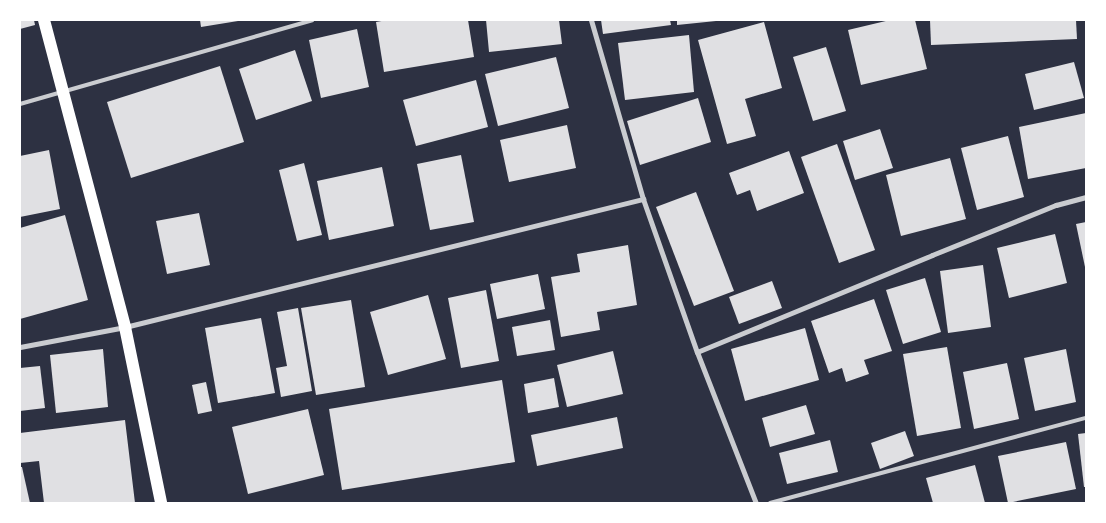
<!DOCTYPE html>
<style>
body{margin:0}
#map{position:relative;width:1106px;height:523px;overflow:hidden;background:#2d3142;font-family:Figtree,sans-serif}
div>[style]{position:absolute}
.building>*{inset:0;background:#e0e0e3}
.service>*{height:4px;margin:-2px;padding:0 2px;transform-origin:2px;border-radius:2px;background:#caccd0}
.minor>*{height:5px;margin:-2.5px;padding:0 2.5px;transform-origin:2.5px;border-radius:2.5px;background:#caccd0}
.primary>*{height:12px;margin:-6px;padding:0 6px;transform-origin:6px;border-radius:6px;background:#fff}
span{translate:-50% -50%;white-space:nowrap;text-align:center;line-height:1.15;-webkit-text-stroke:4px #fff;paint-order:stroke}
.frame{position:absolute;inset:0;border:21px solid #fff;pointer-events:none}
</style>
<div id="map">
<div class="building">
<div style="clip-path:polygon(20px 20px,34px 20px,35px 25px,20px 29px)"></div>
<div style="clip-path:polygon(200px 20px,238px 20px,238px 21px,201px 27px)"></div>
<div style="clip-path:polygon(387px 20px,468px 20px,474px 57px,384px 72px,376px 22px)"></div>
<div style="clip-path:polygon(486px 20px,559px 20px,562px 44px,489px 52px)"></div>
<div style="clip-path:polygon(601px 20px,670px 20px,671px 25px,603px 34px)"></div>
<div style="clip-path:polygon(677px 20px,716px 20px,716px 21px,677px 25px)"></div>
<div style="clip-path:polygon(890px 20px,915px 20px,927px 69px,861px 85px,848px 30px)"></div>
<div style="clip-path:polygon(930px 20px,1076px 20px,1077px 39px,931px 45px)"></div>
<div style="clip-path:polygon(764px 22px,782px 88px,745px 99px,756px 136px,727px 144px,698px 40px)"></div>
<div style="clip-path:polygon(357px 29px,369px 87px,321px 98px,309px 40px)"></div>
<div style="clip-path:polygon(689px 35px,694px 92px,625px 100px,618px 43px)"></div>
<div style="clip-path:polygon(826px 47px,846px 111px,813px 121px,793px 57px)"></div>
<div style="clip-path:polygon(295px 50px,312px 101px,256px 120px,239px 69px)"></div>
<div style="clip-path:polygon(556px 57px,569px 108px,498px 126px,485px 74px)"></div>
<div style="clip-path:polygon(1074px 62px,1084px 98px,1034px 110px,1025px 74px)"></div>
<div style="clip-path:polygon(220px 66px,244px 142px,131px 178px,107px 102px)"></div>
<div style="clip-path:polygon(476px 80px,488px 127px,416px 146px,403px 100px)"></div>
<div style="clip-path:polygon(698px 98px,711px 142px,640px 165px,627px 121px)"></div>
<div style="clip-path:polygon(1086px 113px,1086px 168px,1028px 179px,1019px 127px)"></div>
<div style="clip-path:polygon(567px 125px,576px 168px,509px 182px,500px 140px)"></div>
<div style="clip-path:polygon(880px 129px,893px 168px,855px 180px,843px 141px)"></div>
<div style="clip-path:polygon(1008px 136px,1024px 197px,977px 210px,961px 148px)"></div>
<div style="clip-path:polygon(837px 144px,875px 250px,839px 263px,801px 157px)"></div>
<div style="clip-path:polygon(49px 150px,60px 209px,20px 217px,20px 156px)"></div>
<div style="clip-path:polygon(789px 151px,804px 193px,757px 211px,750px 190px,737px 195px,729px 173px)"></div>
<div style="clip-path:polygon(461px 155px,474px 222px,430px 230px,417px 164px)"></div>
<div style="clip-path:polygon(950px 158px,966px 219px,901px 236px,886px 175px)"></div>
<div style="clip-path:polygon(304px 163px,322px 235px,297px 241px,279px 170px)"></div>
<div style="clip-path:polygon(382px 167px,394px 226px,329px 240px,317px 181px)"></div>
<div style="clip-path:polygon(696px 192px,734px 291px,694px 306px,656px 207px)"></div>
<div style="clip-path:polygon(199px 213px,210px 265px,167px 274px,156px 221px)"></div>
<div style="clip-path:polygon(65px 215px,88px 300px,20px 319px,20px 228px)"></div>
<div style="clip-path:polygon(1086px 222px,1086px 267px,1085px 267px,1076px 224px)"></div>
<div style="clip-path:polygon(1055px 234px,1067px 283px,1009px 298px,997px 248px)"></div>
<div style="clip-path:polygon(628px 245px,637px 305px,597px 312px,600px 330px,561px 337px,551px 277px,580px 272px,577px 254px)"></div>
<div style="clip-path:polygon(983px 265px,991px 327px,948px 333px,940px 271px)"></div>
<div style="clip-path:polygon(538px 274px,545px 309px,497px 319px,490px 284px)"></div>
<div style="clip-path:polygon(925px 278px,941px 332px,903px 344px,886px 290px)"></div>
<div style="clip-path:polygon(772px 281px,782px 308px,739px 324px,729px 297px)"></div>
<div style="clip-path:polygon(486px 290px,499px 361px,461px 368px,448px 298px)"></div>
<div style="clip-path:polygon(428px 295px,446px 359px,388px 375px,370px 312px)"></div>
<div style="clip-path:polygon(874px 299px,892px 351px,864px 360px,869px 374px,846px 382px,842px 368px,829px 373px,811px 321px)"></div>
<div style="clip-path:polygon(351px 300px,365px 387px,316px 395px,301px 308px)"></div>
<div style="clip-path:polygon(298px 308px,312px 391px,281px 397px,276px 368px,287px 366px,277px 312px)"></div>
<div style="clip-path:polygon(261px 318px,275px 393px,218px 403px,205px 328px)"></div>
<div style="clip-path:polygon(550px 320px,555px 350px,517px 356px,512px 327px)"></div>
<div style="clip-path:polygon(805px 328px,819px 380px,745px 401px,731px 349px)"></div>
<div style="clip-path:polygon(947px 347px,961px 428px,917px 436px,903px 354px)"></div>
<div style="clip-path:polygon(103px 349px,108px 407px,56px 413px,50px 355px)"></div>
<div style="clip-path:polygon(1066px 349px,1076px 402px,1035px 411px,1024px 358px)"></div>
<div style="clip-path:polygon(613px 351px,623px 394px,567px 407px,557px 365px)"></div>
<div style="clip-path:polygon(1007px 363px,1019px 419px,974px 429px,963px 372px)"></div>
<div style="clip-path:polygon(40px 366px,45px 408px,20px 411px,20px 368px)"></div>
<div style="clip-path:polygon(554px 378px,559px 407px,528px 413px,524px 384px)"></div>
<div style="clip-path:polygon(502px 380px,515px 462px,342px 490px,329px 409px)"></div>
<div style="clip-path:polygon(206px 382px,212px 411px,198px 414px,192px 385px)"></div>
<div style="clip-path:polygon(806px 405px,815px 434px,770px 447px,762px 418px)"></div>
<div style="clip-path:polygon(308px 409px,324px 475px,248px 494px,232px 427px)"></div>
<div style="clip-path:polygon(617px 417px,623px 448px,537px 466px,531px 435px)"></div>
<div style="clip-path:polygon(125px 420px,135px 503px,44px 503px,39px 461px,20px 463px,20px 433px)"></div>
<div style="clip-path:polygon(905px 431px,914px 456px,880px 469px,871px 443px)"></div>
<div style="clip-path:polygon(1086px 433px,1086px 487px,1084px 487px,1078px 434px)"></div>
<div style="clip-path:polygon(830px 440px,838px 472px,787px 484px,779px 453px)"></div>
<div style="clip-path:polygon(1066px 442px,1076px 489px,1008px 503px,998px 456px)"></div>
<div style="clip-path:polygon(975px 465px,985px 503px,933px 503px,926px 478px)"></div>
<div style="clip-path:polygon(20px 467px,22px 467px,30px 503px,20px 503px)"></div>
</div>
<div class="service">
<div style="left:20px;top:104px;width:304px;rotate:-16deg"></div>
<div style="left:770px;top:503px;width:327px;rotate:-15.1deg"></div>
</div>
<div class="minor">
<div style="left:591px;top:20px;width:186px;rotate:73.8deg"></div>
<div style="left:643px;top:199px;width:162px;rotate:70.6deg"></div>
<div style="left:697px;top:352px;width:162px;rotate:68.7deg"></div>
<div style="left:20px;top:347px;width:107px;rotate:-10.8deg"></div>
<div style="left:125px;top:327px;width:534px;rotate:-13.88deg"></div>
<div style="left:697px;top:352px;width:254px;rotate:-22.4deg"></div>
<div style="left:932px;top:255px;width:134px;rotate:-22deg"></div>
<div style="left:1056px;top:205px;width:31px;rotate:-15deg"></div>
</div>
<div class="primary">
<div style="left:44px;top:20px;width:318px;rotate:75.2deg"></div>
<div style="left:125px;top:327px;width:180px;rotate:78.4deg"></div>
</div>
<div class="frame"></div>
</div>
